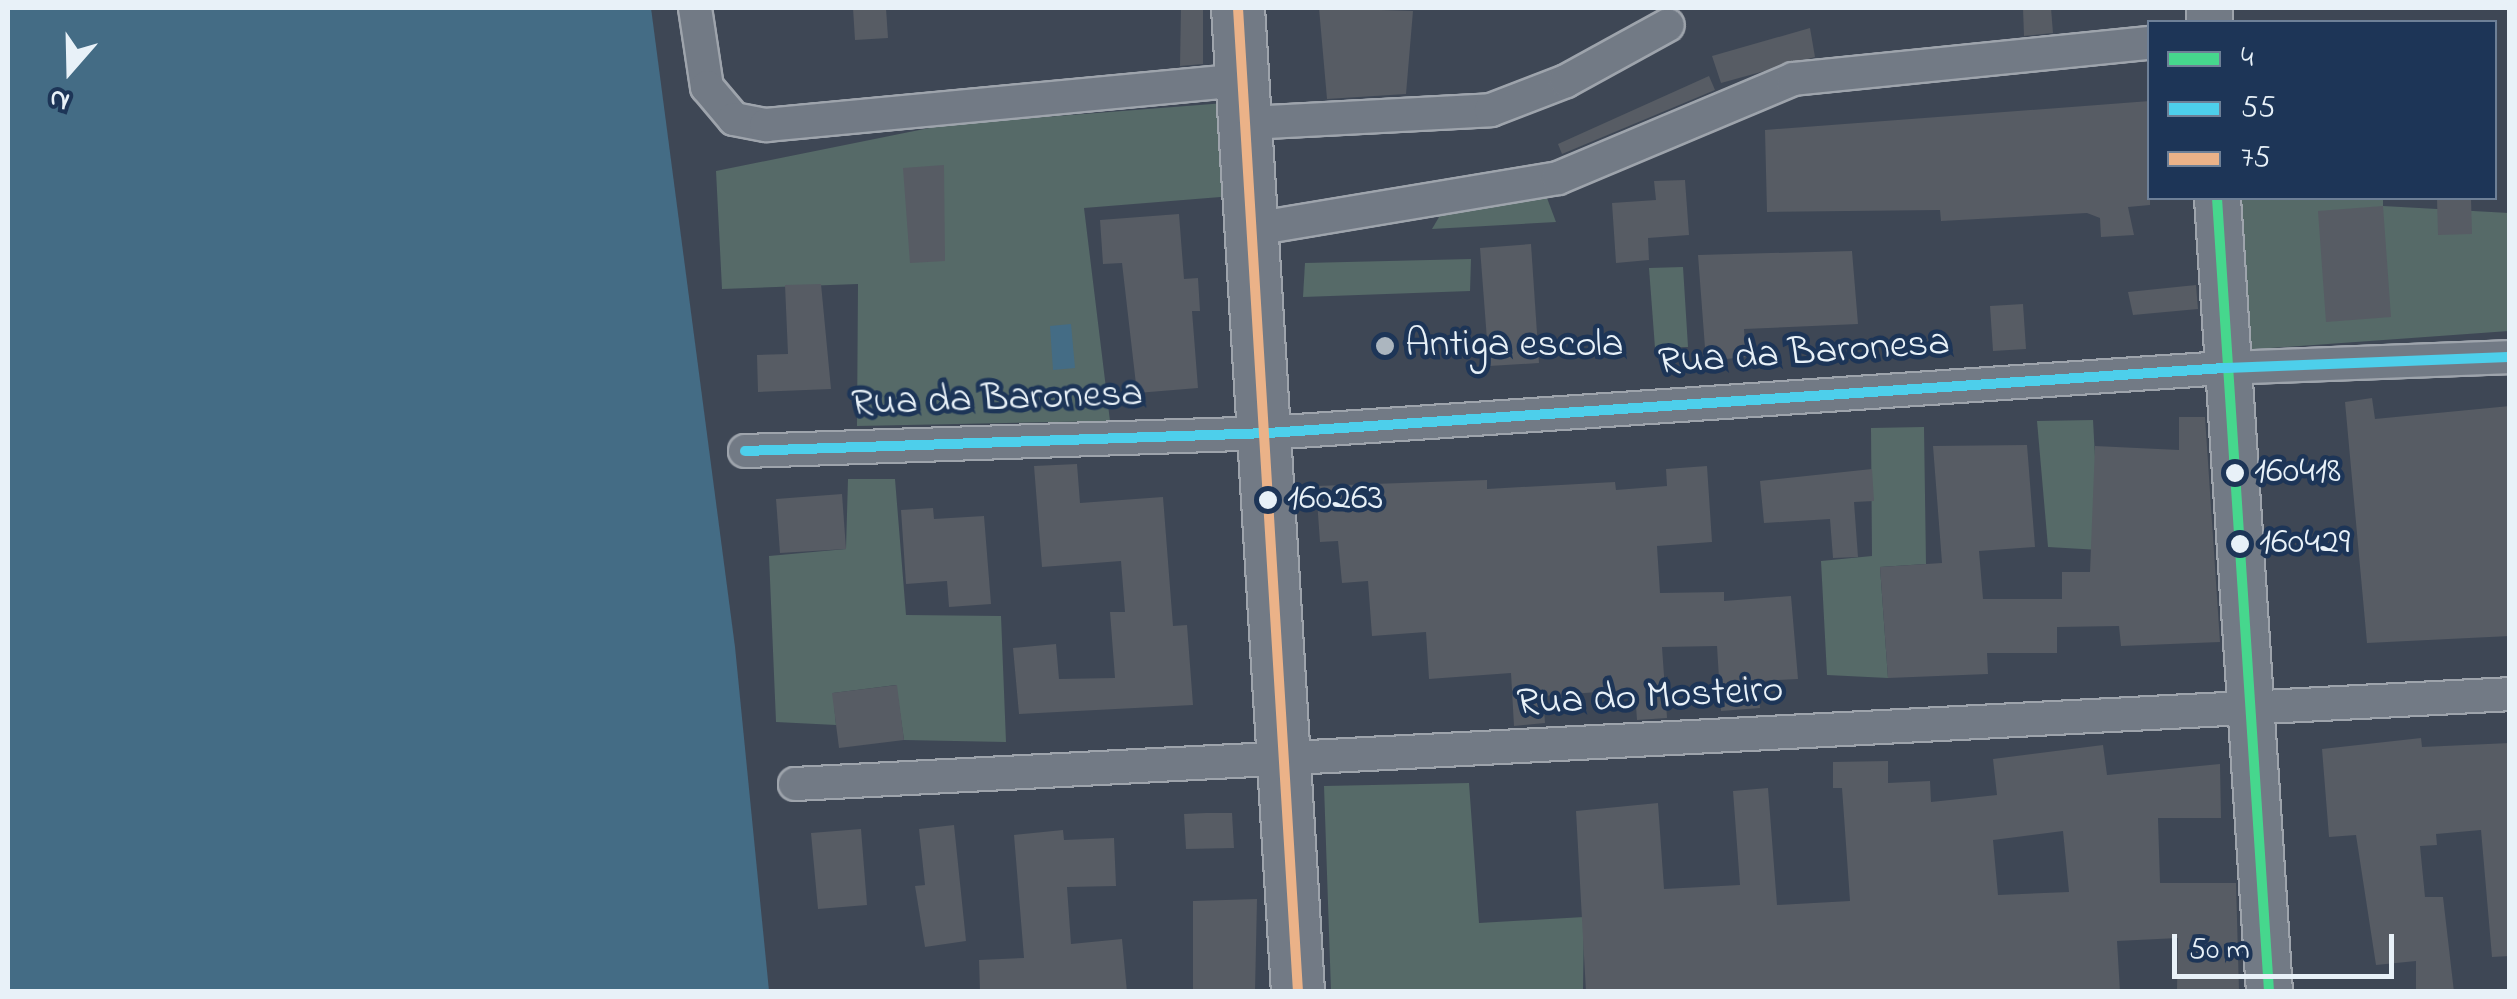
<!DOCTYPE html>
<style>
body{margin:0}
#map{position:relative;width:2517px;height:999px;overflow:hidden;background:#3e4755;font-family:"Indie Flower",sans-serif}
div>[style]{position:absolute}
.green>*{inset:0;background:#566a68}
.water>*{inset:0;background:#446c85}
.building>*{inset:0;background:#575c64}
.roads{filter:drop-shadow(2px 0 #9ea4ac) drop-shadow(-2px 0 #9ea4ac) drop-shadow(0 2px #9ea4ac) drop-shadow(0 -2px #9ea4ac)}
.street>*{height:32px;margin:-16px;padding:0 16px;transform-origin:16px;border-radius:16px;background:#727a85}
.secondary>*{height:45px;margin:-22.5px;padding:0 22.5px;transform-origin:22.5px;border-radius:22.5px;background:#727a85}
.primary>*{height:52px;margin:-26px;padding:0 26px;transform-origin:26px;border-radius:26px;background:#727a85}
.bus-1>*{height:10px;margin:-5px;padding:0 5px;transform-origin:5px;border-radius:5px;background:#46d78d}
.bus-2>*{height:10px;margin:-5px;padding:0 5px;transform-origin:5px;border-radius:5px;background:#4dcfeb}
.bus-3>*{height:10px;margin:-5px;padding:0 5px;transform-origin:5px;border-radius:5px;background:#ebb288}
.dots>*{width:28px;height:28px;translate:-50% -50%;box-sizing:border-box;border:5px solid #1d3557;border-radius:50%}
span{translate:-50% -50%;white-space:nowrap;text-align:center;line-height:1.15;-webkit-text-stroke:9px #1d3557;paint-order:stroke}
.bus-label{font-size:38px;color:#e8f1f8}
.left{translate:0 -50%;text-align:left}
.poi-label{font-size:40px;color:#e8f1f8}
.street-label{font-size:40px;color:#e8f1f8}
.frame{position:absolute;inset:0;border:10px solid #e8f1f8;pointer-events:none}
.legend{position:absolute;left:2147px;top:20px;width:350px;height:180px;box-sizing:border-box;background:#1d3557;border:2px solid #6e8097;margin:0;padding:12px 18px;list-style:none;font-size:30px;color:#e8f1f8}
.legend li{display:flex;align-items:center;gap:20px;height:50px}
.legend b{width:50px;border:2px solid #6e8097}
.north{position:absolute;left:20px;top:20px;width:100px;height:100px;-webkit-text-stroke:8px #1d3557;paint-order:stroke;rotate:200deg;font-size:28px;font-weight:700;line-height:40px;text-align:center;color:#e8f1f8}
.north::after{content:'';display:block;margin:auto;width:35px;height:45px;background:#e8f1f8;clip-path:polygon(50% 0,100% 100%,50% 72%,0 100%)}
.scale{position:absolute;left:2172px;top:934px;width:222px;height:45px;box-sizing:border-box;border:5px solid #e8f1f8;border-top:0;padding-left:12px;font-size:30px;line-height:35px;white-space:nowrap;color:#e8f1f8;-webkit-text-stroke:8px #1d3557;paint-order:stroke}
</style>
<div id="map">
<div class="green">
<div style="clip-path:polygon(1225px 103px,1233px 196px,1084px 208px,1110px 421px,857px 426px,858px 284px,722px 289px,716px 171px,944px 125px)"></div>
<div style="clip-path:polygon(1547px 198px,1556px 222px,1432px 229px,1442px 212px)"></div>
<div style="clip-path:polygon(2239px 198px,2383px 198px,2383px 206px,2509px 213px,2509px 331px,2243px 350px)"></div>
<div style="clip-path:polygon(1471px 259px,1470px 291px,1303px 297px,1305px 263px)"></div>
<div style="clip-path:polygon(1683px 267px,1688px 347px,1655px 348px,1649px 268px)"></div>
<div style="clip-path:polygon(2093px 420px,2100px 550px,2048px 547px,2037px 421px)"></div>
<div style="clip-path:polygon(1924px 427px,1926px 564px,1880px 567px,1888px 678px,1827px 675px,1821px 561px,1872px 556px,1871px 428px)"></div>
<div style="clip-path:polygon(848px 479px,895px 479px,906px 615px,1001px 616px,1006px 742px,904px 740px,896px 685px,833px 693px,836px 725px,776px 722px,769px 556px,846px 549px)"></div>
<div style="clip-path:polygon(1469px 783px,1479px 923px,1584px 917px,1583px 991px,1331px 991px,1324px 786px)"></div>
</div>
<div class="water">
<div style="clip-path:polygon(8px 8px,651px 8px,735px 647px,769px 991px,8px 991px)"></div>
<div style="clip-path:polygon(1071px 324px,1075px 368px,1053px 370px,1050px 326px)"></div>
</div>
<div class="building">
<div style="clip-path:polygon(853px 8px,886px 8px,888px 38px,855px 40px)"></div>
<div style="clip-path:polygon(1181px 8px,1203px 8px,1203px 64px,1180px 66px)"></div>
<div style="clip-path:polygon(1319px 8px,1413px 11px,1406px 94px,1327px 99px)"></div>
<div style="clip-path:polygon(2023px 8px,2051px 8px,2053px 33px,2024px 36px)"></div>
<div style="clip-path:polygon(1810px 28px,1815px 57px,1721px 83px,1712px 56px)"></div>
<div style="clip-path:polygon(1709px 76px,1715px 90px,1562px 154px,1558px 144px)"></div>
<div style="clip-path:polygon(2150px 101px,2150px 205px,2128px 207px,2134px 235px,2101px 237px,2100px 218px,2087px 213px,1941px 221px,1940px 210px,1767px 212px,1765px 130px)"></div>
<div style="clip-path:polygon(944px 165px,945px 261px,910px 263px,903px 168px)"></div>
<div style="clip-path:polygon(1685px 180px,1689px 235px,1648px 238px,1649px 260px,1616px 263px,1612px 203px,1656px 200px,1654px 181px)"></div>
<div style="clip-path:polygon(2437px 198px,2471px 198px,2472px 234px,2438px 235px)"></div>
<div style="clip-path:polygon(2383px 206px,2391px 317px,2326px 322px,2318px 211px)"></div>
<div style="clip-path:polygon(1179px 214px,1184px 279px,1198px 278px,1200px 311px,1192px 311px,1198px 388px,1137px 393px,1122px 263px,1103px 264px,1100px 220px)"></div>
<div style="clip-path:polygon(1531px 244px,1539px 363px,1489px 366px,1480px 248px)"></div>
<div style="clip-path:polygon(1852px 251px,1858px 324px,1744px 329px,1746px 357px,1706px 361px,1698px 255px)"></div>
<div style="clip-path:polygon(821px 284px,831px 389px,758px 392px,757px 355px,788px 354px,785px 285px)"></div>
<div style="clip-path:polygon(2196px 285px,2198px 309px,2133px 315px,2128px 292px)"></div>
<div style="clip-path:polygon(2023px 304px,2026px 349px,1993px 351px,1990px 306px)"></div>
<div style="clip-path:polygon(2372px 398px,2375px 419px,2510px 406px,2510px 636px,2367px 643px,2345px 402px)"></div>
<div style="clip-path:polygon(2179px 417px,2205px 417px,2220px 642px,2121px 646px,2119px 626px,2057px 627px,2057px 653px,1987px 653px,1988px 674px,1888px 678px,1880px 567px,1942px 563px,1933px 446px,2027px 445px,2035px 547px,1979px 551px,1983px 599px,2062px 599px,2062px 572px,2090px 572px,2095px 446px,2179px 450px)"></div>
<div style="clip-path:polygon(1077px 464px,1080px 503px,1163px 497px,1173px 626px,1187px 625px,1193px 705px,1019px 714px,1013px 648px,1056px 644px,1059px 679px,1115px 678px,1110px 612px,1125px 612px,1121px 561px,1042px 567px,1034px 466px)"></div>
<div style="clip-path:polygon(1707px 466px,1712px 542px,1657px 546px,1660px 593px,1724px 592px,1724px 601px,1791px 596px,1798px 679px,1758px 681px,1760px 708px,1721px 711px,1717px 646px,1662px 647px,1667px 718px,1637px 720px,1635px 692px,1626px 690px,1543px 696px,1545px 723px,1514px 726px,1511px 673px,1429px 679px,1426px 632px,1372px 636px,1368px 581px,1342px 583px,1338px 541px,1320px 542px,1316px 486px,1487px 480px,1487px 489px,1615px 482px,1616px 490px,1667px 486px,1666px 469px)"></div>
<div style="clip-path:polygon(1872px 469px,1874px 501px,1854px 502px,1858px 557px,1833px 558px,1830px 519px,1764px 523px,1760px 481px)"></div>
<div style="clip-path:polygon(842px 494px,846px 549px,780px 553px,776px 499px)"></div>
<div style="clip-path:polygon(933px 508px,934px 519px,984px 516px,991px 604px,949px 607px,947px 581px,906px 584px,901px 510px)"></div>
<div style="clip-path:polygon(897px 685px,904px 740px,839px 748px,832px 693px)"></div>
<div style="clip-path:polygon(2421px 738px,2422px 747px,2510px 743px,2510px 956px,2492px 957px,2481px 830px,2436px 834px,2437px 845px,2420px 846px,2425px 897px,2443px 897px,2454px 992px,2416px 992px,2416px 961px,2376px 965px,2356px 835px,2329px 837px,2322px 749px)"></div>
<div style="clip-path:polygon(evenodd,2103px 745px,2107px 775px,2220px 764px,2221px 818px,2158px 818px,2160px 883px,2236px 883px,2239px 991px,2177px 990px,2178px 938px,2117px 941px,2120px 992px,1586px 992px,1576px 811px,1658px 803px,1664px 889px,1740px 885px,1733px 791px,1768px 788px,1777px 905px,1850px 901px,1842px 788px,1833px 788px,1833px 762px,1888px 761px,1888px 783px,1930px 781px,1931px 802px,1997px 795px,1993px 759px,2103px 745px,2063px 831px,2069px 892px,1998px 895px,1993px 840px,2063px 831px)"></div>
<div style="clip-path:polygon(1206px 813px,1232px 813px,1234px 848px,1186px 849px,1184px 814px)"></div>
<div style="clip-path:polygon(954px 825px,966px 941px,925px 947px,915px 886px,925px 885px,919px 829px)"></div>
<div style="clip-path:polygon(861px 829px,867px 905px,818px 909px,811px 833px)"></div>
<div style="clip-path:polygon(1063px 830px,1064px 840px,1114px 838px,1116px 886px,1067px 887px,1071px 944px,1122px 939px,1127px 992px,980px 992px,979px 960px,1024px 958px,1014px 835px)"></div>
<div style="clip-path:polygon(1257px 899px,1255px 992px,1193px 992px,1193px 901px)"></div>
</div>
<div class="roads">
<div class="street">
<div style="left:695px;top:8px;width:80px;rotate:81.4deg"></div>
<div style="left:707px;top:87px;width:42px;rotate:49.8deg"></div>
<div style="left:734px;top:119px;width:33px;rotate:11deg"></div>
<div style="left:766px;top:125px;width:480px;rotate:-5.4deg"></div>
<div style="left:1247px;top:123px;width:244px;rotate:-3deg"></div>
<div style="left:1491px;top:110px;width:80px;rotate:-21.1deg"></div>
<div style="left:1566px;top:81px;width:116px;rotate:-28.8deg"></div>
<div style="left:1254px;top:229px;width:308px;rotate:-9.5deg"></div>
<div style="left:1558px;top:178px;width:255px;rotate:-22.8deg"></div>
<div style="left:1793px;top:79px;width:359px;rotate:-5.8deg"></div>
<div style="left:745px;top:451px;width:523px;rotate:-1.97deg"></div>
<div style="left:1268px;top:433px;width:959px;rotate:-3.89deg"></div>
<div style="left:2225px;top:368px;width:285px;rotate:-2.2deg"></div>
<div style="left:795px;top:784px;width:1717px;rotate:-3deg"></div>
</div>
<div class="secondary">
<div style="left:2209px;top:8px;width:14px;rotate:90deg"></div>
<div style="left:2217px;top:198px;width:796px;rotate:86.25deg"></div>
</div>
<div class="primary">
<div style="left:1238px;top:8px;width:986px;rotate:86.51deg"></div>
</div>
</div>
<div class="bus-1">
<div style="left:2217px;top:198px;width:796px;rotate:86.25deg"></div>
</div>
<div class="bus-2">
<div style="left:745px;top:451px;width:523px;rotate:-1.97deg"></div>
<div style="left:1268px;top:433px;width:959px;rotate:-3.89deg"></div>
<div style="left:2225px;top:368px;width:285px;rotate:-2.2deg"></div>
</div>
<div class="bus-3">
<div style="left:1238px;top:8px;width:986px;rotate:86.51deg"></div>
</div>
<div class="dots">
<div style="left:1385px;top:346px;background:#acb6bf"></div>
<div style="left:2235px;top:473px;background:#e8f1f8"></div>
<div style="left:1268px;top:500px;background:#e8f1f8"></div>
<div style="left:2240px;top:544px;background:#e8f1f8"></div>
</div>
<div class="bus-label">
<span class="left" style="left:2254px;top:473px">160418</span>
<span class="left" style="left:1287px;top:500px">160263</span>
<span class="left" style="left:2259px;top:544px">160429</span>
</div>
<div class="poi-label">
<span class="left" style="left:1405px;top:346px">Antiga escola</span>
</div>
<div class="street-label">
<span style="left:1804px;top:354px;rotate:-4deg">Rua da Baronesa</span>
<span style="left:997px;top:400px;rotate:-2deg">Rua da Baronesa</span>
<span style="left:1650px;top:698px;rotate:-3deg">Rua do Mosteiro</span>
</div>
<div class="frame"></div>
<ul class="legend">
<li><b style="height:12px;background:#46d78d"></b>4</li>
<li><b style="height:12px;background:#4dcfeb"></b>55</li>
<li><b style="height:12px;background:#ebb288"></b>75</li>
</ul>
<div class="north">N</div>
<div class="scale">50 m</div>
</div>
